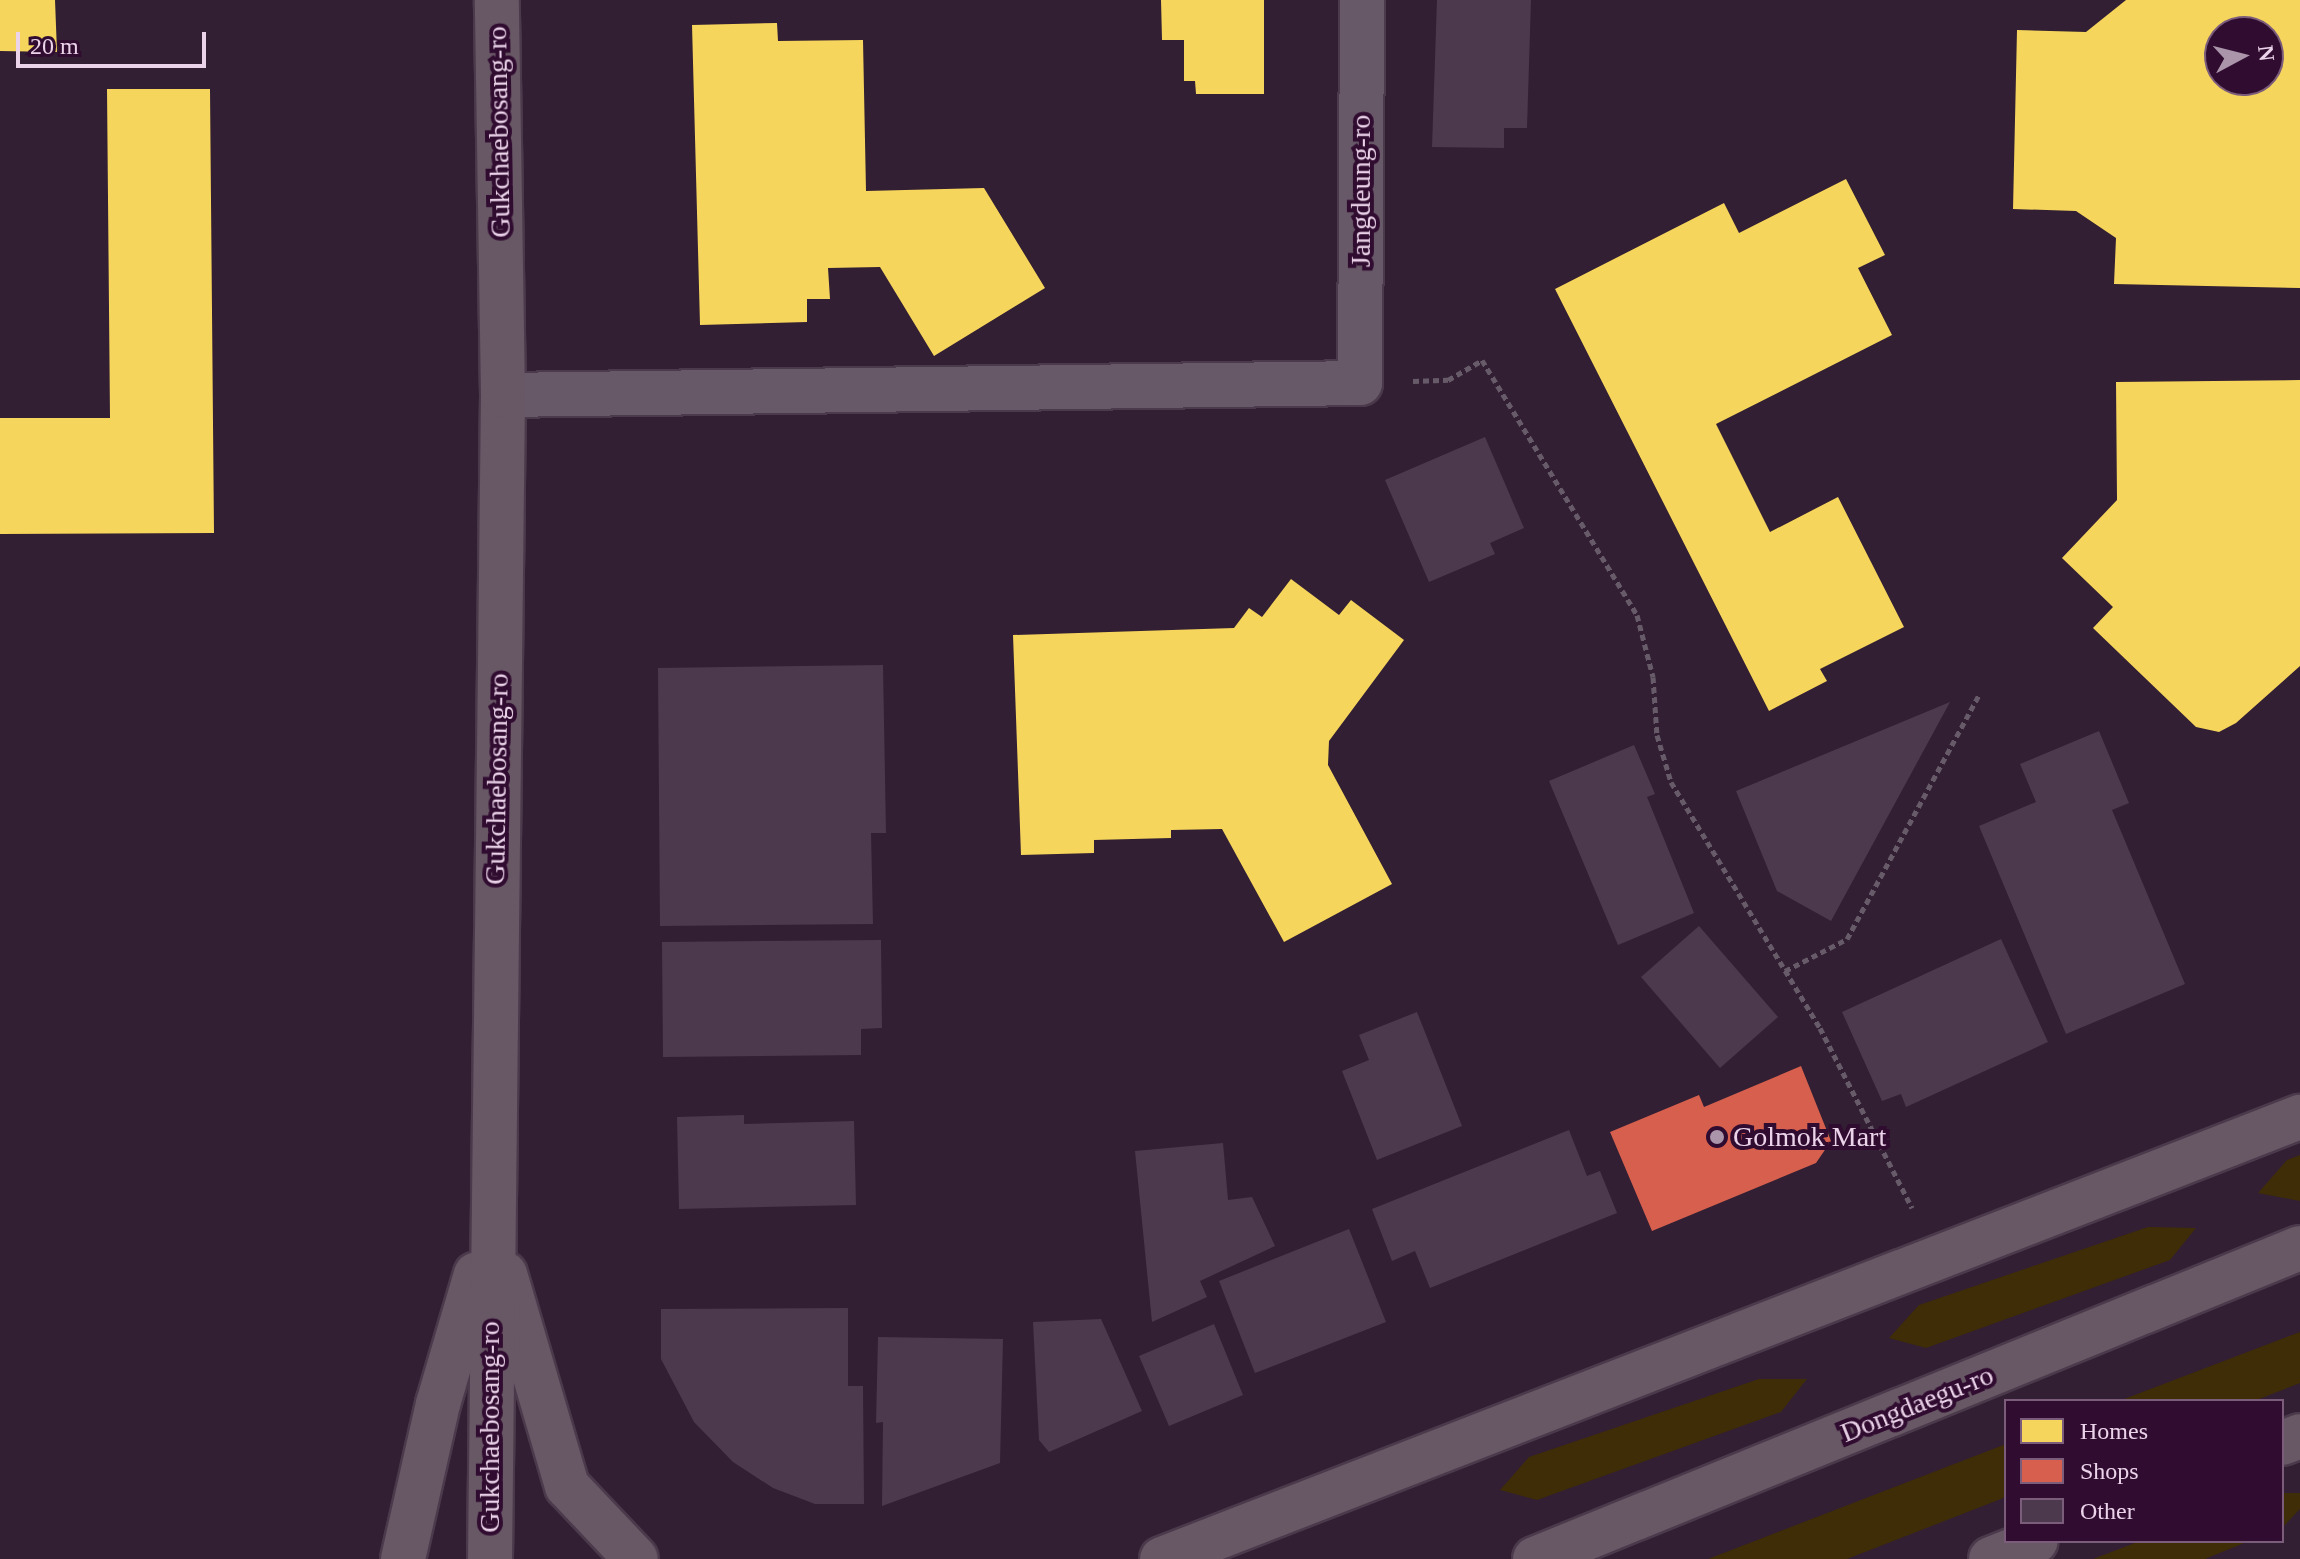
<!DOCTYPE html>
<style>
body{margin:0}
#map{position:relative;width:2300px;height:1559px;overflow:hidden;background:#321f33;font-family:"Times New Roman",serif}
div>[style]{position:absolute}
.green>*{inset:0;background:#3e2d07}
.homes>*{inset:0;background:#f6d55c}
.shops>*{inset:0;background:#d6604d}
.building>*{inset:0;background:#4d394d}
.path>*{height:5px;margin-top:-2.5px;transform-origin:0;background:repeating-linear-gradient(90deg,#685b69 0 6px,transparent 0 10px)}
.roads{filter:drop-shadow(2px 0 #4b3a4b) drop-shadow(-2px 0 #4b3a4b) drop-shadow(0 2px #4b3a4b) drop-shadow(0 -2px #4b3a4b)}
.street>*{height:44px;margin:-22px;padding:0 22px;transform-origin:22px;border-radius:22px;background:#685968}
.secondary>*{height:44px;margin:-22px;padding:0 22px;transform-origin:22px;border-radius:22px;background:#685765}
.dots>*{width:22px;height:22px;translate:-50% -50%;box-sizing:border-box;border:4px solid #300c30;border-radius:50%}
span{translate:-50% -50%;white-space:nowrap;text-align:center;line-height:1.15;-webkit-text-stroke:8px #300c30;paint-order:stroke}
.street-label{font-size:28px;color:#ebd4ea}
.poi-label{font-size:28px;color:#ebd4ea}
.left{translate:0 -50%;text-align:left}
.legend{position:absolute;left:2004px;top:1399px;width:280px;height:144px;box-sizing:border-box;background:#300c30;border:2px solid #7b5c7a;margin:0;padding:10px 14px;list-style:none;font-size:24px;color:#ebd4ea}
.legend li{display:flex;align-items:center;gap:16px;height:40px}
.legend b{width:40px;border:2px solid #7b5c7a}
.north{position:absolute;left:2204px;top:16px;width:80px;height:80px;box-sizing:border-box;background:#300c30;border:2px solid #7b5c7a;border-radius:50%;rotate:83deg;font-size:22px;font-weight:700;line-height:32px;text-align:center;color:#ebd4ea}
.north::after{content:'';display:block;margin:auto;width:28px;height:36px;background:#aa95aa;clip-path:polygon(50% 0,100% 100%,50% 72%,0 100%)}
.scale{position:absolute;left:16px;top:32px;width:190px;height:36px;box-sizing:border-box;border:4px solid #ebd4ea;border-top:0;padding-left:10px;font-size:24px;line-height:28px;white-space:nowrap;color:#ebd4ea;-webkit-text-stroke:6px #300c30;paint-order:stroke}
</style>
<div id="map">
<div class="green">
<div style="clip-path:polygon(2300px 1155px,2300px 1201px,2258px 1193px,2287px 1160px)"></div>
<div style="clip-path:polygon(2148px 1227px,2196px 1228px,2170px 1260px,1926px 1348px,1889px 1338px,1919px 1305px)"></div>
<div style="clip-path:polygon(2300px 1332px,2300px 1383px,2254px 1401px,2119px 1401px)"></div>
<div style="clip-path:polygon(1759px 1379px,1807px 1379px,1781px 1412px,1537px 1500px,1500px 1490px,1529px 1457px)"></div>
<div style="clip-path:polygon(2006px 1444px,2006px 1497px,1847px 1559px,1708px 1559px)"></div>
<div style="clip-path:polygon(2282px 1493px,2300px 1493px,2300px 1509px,2282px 1528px)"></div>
<div style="clip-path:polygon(2140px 1541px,2249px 1541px,2205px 1559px,2093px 1559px)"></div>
</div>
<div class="homes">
<div style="clip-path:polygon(0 0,55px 0,57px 52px,0 51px)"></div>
<div style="clip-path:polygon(1161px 0,1264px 0,1264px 94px,1196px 94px,1195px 81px,1184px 81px,1184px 40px,1162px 40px)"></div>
<div style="clip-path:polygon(evenodd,2126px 0,2300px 0,2300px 288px,2114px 284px,2116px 238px,2076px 211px,2013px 209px,2017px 30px,2086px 32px,2126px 0,2220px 32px,2268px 32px,2268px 80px,2220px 80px,2220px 32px)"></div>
<div style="clip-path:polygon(777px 23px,778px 41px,863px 40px,866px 191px,984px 188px,1045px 288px,934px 356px,880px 267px,828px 268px,830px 299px,807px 299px,807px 322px,700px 325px,692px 25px)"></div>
<div style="clip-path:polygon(107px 89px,210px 89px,214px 533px,0 534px,0 418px,110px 418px)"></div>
<div style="clip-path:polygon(1846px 179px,1885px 255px,1858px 268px,1892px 335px,1716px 424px,1770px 532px,1838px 497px,1904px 627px,1820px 669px,1827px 681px,1769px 711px,1555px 289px,1724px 203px,1739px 233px)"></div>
<div style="clip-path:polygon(2300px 380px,2300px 666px,2236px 723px,2219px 732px,2196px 727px,2093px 628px,2113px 607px,2062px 558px,2117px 500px,2116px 382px)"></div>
<div style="clip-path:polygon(1291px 579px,1339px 615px,1351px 600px,1404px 640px,1329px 741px,1328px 765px,1392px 884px,1284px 942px,1222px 829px,1171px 830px,1171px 838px,1094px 840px,1094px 853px,1021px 855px,1013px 635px,1234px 628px,1249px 608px,1262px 617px)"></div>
</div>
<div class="shops">
<div style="clip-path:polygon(1801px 1066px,1831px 1141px,1816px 1163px,1652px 1231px,1610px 1132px,1699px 1095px,1704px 1107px)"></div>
</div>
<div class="building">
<div style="clip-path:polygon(1437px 0,1531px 0,1527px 128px,1504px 128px,1504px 148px,1432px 147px)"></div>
<div style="clip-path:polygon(1485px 437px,1524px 528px,1490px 543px,1495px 554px,1429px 582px,1385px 480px)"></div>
<div style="clip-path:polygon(883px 665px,886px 833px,871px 833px,873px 924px,660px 926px,658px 668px)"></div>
<div style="clip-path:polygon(1950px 702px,1831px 921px,1777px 891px,1736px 791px)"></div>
<div style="clip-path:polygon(2099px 731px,2129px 803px,2112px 810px,2185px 984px,2066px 1034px,1979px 826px,2036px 802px,2020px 764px)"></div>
<div style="clip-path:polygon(1634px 745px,1655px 794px,1647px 797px,1694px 913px,1618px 945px,1549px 781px)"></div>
<div style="clip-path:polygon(1699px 926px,1778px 1017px,1720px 1068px,1641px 977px)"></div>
<div style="clip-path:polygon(2001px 939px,2048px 1042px,1906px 1107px,1901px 1094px,1882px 1101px,1842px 1012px)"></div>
<div style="clip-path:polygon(881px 940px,882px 1028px,861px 1029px,861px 1055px,663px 1057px,662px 942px)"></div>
<div style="clip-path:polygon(1417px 1012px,1462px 1126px,1377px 1160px,1342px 1071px,1369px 1060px,1359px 1035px)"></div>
<div style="clip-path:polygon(744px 1115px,744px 1124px,854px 1121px,856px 1205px,679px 1209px,677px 1117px)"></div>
<div style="clip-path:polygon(1569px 1130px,1587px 1176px,1600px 1171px,1617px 1213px,1430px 1288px,1415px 1251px,1392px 1261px,1372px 1209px)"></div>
<div style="clip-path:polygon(1223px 1143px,1228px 1200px,1252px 1197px,1275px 1246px,1200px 1281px,1207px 1297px,1152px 1322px,1135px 1151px)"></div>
<div style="clip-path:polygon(1349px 1229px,1386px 1322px,1255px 1373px,1219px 1281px)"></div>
<div style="clip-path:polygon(848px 1308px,848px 1386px,863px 1386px,864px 1504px,815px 1504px,773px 1488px,733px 1462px,694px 1422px,661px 1359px,661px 1309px)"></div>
<div style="clip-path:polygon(1101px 1319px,1142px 1411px,1049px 1452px,1039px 1440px,1033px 1322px)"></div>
<div style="clip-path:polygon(1214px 1324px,1243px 1395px,1169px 1426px,1139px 1356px)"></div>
<div style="clip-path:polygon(878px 1337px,1003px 1339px,1000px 1463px,882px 1506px,883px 1422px,876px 1423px)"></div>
</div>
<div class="path">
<div style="left:1413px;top:381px;width:35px;rotate:-2deg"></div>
<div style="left:1448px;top:380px;width:39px;rotate:-30deg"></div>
<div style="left:1482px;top:360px;width:298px;rotate:58.7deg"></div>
<div style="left:1637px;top:615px;width:64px;rotate:75.5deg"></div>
<div style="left:1653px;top:677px;width:58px;rotate:86.1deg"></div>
<div style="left:1657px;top:735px;width:49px;rotate:73.4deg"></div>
<div style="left:1671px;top:782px;width:288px;rotate:58.8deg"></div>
<div style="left:1820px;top:1028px;width:202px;rotate:62.9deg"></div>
<div style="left:1785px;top:971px;width:70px;rotate:-27.3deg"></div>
<div style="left:1847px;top:939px;width:277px;rotate:-61.6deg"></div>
</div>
<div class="roads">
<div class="street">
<div style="left:503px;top:395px;width:857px;rotate:-0.8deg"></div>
<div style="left:1360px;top:383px;width:383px;rotate:-89.7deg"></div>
</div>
<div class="secondary">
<div style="left:505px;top:1274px;width:221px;rotate:73.7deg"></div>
<div style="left:567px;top:1486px;width:100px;rotate:46.6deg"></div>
<div style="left:2282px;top:1443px;width:19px;rotate:-21deg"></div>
<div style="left:403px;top:1559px;width:159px;rotate:-77.3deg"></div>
<div style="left:438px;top:1404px;width:135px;rotate:-73.7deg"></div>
<div style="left:490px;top:1559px;width:1164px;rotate:-89.36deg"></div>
<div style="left:503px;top:395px;width:395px;rotate:-90.9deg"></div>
<div style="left:1162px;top:1559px;width:1221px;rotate:-21.23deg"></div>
<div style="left:1535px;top:1559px;width:826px;rotate:-22.12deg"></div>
<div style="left:1991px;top:1559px;width:48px;rotate:-21.8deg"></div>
</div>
</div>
<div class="dots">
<div style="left:1717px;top:1137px;background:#aa95aa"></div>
</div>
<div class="street-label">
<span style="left:499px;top:132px;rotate:-91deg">Gukchaebosang-ro</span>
<span style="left:1361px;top:191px;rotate:-90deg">Jangdeung-ro</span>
<span style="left:497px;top:779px;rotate:-89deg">Gukchaebosang-ro</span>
<span style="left:1917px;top:1404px;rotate:-22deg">Dongdaegu-ro</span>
<span style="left:490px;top:1427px;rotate:-90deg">Gukchaebosang-ro</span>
</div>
<div class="poi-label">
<span class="left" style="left:1733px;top:1137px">Golmok Mart</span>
</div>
<ul class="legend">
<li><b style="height:22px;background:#f6d55c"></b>Homes</li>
<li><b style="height:22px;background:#d6604d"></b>Shops</li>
<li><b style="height:22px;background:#4d394d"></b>Other</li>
</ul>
<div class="north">N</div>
<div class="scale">20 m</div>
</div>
